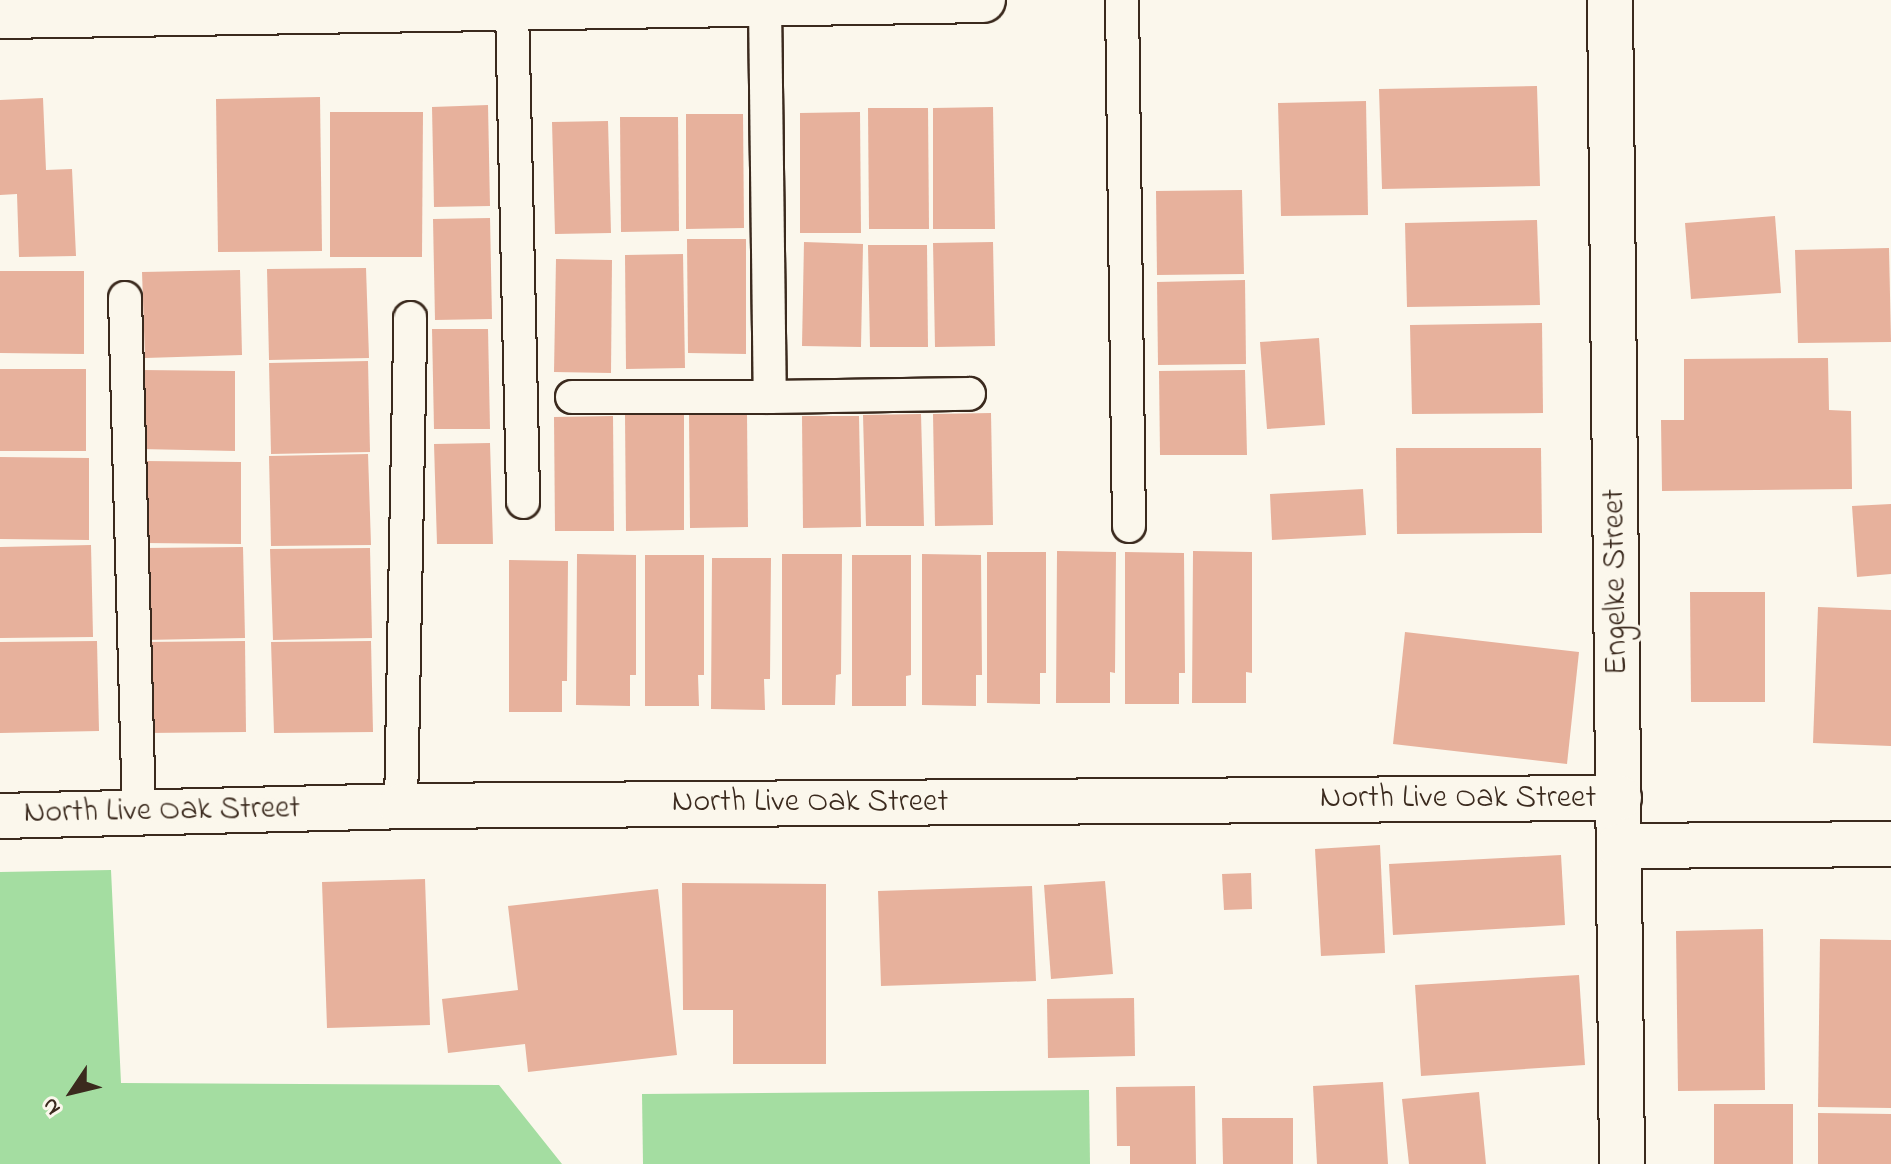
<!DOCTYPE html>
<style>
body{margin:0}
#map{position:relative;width:1891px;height:1164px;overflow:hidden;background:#fbf7ec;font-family:"Indie Flower",sans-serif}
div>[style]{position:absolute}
.green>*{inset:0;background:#a4dda1}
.building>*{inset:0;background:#e7b19c}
.roads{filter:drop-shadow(2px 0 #3b2a1e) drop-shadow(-2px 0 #3b2a1e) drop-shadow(0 2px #3b2a1e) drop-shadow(0 -2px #3b2a1e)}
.service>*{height:32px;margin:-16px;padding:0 16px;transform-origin:16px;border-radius:16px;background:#fbf7ec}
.minor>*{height:44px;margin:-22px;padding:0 22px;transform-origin:22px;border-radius:22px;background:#fbf7ec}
span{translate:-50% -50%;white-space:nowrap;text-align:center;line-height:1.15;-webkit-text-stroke:7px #fbf7ec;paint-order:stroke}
.street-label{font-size:32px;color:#3b2a1e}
.north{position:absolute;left:32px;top:1052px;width:80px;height:80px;-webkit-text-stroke:6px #fbf7ec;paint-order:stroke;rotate:235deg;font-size:22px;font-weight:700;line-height:32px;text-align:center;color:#3b2a1e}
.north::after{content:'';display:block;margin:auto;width:28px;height:36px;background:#3b2a1e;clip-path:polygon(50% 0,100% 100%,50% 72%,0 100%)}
</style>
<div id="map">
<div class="green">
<div style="clip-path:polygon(111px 870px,121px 1083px,499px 1085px,562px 1164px,0 1164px,0 872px)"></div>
<div style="clip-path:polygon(1089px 1090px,1090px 1164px,643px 1164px,642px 1094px)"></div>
</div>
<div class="building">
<div style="clip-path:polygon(1537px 86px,1540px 186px,1382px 189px,1379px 89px)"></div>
<div style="clip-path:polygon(320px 97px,322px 251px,218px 252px,216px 99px)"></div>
<div style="clip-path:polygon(43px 98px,46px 170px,72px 169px,76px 256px,19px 257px,17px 194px,0 195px,0 100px)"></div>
<div style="clip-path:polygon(1366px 101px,1368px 215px,1281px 216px,1278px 103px)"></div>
<div style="clip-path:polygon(488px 105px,490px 206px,434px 207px,432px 107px)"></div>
<div style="clip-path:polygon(993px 107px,995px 229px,933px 229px,933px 108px)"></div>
<div style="clip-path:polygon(868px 108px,928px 108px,929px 229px,869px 229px)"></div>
<div style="clip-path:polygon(330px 112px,423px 112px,422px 257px,330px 257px)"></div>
<div style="clip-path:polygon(860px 112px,861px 233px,800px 233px,800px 113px)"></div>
<div style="clip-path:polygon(686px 114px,743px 114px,744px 228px,686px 229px)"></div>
<div style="clip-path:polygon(620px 117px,678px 117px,679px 231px,621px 232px)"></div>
<div style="clip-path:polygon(608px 121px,611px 233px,555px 234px,552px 122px)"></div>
<div style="clip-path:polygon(1242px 190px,1244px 274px,1157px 275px,1156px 191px)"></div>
<div style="clip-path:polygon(1775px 216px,1781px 293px,1691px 299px,1685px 223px)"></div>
<div style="clip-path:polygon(490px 218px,492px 319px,435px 320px,433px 219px)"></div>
<div style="clip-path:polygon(1537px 220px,1540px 305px,1407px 307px,1405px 223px)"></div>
<div style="clip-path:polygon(687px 239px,746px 239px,746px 354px,688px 353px)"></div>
<div style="clip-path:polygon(804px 242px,863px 244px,861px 347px,802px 346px)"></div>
<div style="clip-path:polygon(993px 242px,995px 346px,935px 347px,933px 243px)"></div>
<div style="clip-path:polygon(868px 245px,927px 245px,928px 347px,870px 347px)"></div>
<div style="clip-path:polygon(1889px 248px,1891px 342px,1798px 343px,1795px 250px)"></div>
<div style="clip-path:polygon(683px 254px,685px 368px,626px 369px,625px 255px)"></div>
<div style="clip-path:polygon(556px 259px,612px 260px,611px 373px,554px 372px)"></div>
<div style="clip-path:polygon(366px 268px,369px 358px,269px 360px,267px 269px)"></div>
<div style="clip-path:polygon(240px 270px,242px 355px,145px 358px,142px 272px)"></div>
<div style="clip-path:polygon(0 271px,84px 271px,84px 354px,0 353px)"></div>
<div style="clip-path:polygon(1245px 280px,1246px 364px,1158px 365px,1157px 282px)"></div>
<div style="clip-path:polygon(1542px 323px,1543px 413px,1412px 414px,1410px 325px)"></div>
<div style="clip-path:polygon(432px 329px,488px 329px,490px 429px,434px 429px)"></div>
<div style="clip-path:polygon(1319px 338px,1325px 425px,1267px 429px,1260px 342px)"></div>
<div style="clip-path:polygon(1828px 358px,1829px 410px,1851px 411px,1852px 489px,1662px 491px,1661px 420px,1684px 420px,1684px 359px)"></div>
<div style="clip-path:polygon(368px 361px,370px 452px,271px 454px,269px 363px)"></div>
<div style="clip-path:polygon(0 369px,86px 369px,86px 451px,0 451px)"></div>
<div style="clip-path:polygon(141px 370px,235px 371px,235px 451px,140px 449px)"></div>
<div style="clip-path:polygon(1245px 370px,1247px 455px,1160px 455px,1159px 371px)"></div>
<div style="clip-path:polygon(689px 413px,747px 413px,748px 527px,690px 528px)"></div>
<div style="clip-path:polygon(991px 413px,993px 525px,935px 526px,933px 414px)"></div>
<div style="clip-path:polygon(921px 414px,924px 526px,866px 526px,863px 415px)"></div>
<div style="clip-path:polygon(625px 415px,684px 415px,684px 530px,626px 531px)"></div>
<div style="clip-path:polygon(613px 416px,614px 531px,555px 531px,554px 417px)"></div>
<div style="clip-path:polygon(802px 416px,859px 416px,861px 527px,803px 528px)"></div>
<div style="clip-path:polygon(490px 443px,493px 544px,437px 544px,434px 444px)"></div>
<div style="clip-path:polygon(1396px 448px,1541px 448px,1542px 533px,1397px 534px)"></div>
<div style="clip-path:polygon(368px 454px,371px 545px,271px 546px,269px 456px)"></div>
<div style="clip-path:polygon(0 457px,89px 458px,89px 540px,0 539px)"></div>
<div style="clip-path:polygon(145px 461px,241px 462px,241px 544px,146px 543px)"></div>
<div style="clip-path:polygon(1363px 489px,1366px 535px,1272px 540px,1270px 494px)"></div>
<div style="clip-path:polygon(1891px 504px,1891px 574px,1857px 577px,1852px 506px)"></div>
<div style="clip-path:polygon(91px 545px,93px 637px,0 638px,0 547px)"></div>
<div style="clip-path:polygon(243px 547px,245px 638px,145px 640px,143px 548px)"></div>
<div style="clip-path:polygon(370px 548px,372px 638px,273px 640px,270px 549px)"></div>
<div style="clip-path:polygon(1057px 551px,1116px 552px,1115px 673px,1110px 672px,1110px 703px,1056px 703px)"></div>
<div style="clip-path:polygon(1193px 551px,1252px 552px,1252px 673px,1246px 672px,1246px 703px,1192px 703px)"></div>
<div style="clip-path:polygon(987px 552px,1046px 552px,1046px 673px,1040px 673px,1040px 704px,987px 703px)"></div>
<div style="clip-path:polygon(1125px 552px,1184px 553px,1185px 673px,1179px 673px,1179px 704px,1125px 704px)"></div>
<div style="clip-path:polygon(577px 554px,636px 555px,636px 675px,630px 675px,630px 706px,576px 705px)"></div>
<div style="clip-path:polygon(782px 554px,842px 554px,841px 674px,836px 675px,835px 705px,782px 705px)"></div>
<div style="clip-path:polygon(922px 554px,981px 555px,982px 675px,976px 675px,976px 706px,922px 705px)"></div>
<div style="clip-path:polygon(645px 555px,704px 555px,704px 675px,698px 675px,699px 706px,645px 706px)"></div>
<div style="clip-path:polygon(852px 555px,911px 555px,911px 675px,906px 676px,906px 706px,852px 706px)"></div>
<div style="clip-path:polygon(712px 558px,771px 558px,770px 679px,764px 679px,765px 710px,711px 709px)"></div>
<div style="clip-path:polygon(509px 560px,568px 561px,567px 681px,562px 681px,562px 712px,509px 712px)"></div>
<div style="clip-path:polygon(1690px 592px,1765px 592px,1765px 702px,1691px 702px)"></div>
<div style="clip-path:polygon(1818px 607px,1891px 610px,1891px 746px,1813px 743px)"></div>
<div style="clip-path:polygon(1405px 632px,1579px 652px,1567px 764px,1393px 744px)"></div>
<div style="clip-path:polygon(97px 641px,99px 731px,0 733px,0 642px)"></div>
<div style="clip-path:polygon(245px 641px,246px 732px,147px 733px,145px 642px)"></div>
<div style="clip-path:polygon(371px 641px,373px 732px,274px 733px,271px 642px)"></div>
<div style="clip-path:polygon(1380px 845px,1385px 953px,1321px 956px,1315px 849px)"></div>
<div style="clip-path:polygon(1561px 855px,1565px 925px,1393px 935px,1389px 864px)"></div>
<div style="clip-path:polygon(1251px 873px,1252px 909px,1224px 910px,1222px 874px)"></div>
<div style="clip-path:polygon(425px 879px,430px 1025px,327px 1028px,322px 882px)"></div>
<div style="clip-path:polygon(1105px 881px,1113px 974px,1051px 979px,1044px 885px)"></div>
<div style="clip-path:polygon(682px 883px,826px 884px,826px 1064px,733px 1064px,733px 1010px,683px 1010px)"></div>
<div style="clip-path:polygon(1032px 886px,1036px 981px,881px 986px,878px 891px)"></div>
<div style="clip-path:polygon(658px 889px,677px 1055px,528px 1072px,525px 1044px,448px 1053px,442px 999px,518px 990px,508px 906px)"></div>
<div style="clip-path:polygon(1763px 929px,1765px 1090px,1678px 1091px,1676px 931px)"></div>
<div style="clip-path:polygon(1820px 939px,1891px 940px,1891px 1108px,1818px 1107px)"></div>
<div style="clip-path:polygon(1579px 975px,1585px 1065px,1421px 1076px,1415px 985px)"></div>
<div style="clip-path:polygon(1134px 998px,1135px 1056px,1048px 1058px,1047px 999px)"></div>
<div style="clip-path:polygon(1383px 1082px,1388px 1164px,1317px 1164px,1313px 1086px)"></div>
<div style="clip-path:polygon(1195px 1086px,1196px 1164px,1130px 1164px,1130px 1146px,1117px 1146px,1116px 1087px)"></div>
<div style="clip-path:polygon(1479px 1092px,1486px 1164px,1409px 1164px,1402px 1099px)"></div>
<div style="clip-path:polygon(1714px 1104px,1793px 1104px,1793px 1164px,1714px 1164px)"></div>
<div style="clip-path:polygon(1818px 1113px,1891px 1114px,1891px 1164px,1818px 1164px)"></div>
<div style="clip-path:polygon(1222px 1118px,1293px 1118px,1293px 1164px,1223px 1164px)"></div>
</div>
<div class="roads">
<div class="service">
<div style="left:1122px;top:0;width:526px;rotate:89.24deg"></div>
<div style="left:765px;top:4px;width:393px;rotate:89.3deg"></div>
<div style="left:770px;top:397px;width:199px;rotate:-0.9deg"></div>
<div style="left:512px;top:8px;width:494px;rotate:88.7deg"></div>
<div style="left:125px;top:298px;width:515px;rotate:88.44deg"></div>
<div style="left:572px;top:397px;width:198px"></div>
<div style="left:401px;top:806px;width:488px;rotate:-88.9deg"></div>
</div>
<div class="minor">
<div style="left:1610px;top:0;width:1164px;rotate:89.41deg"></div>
<div style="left:0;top:16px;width:983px;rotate:-0.93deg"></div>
<div style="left:0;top:816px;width:401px;rotate:-1.4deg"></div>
<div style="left:401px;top:806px;width:1218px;rotate:-0.38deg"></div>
<div style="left:1619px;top:846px;width:272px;rotate:-0.4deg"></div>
</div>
</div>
<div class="street-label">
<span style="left:1617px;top:582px;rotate:-91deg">Engelke Street</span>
<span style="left:1458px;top:799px">North Live Oak Street</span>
<span style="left:810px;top:803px">North Live Oak Street</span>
<span style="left:162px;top:812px;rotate:-1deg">North Live Oak Street</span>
</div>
<div class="north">N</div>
</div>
